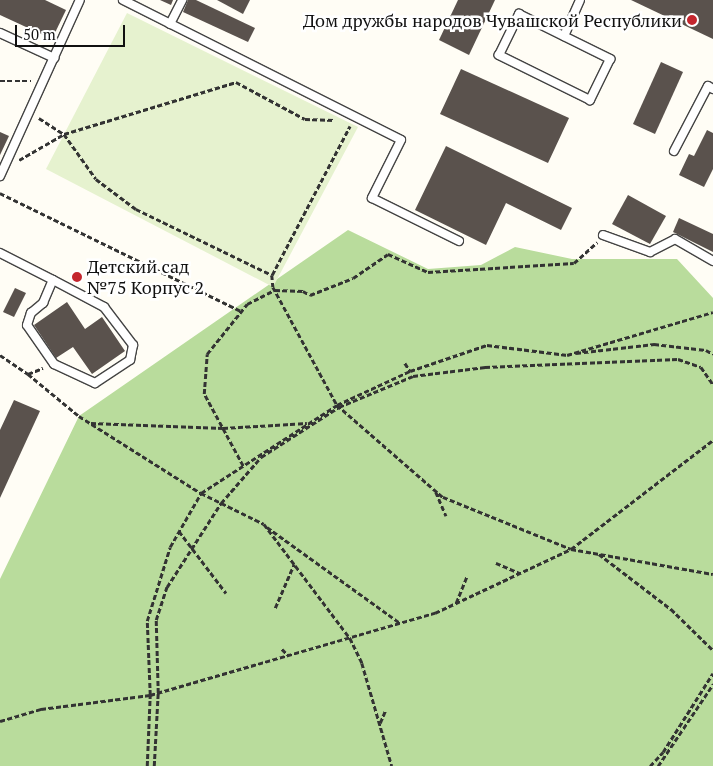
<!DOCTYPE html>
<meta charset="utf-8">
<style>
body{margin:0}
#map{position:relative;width:713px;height:766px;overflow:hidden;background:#fffdf5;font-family:"PT Serif",serif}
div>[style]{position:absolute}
.forest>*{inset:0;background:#b9dc9c}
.pitch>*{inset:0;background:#e6f2cf}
.building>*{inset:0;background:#5a524d}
.path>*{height:2.5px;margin-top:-1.25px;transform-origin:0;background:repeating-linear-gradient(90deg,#333 0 5px,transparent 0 7.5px)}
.roads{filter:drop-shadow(1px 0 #444) drop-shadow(-1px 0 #444) drop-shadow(0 1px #444) drop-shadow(0 -1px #444)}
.lane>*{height:8px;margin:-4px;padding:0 4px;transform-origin:4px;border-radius:4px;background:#fff}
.dots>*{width:14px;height:14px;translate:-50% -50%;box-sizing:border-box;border:2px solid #fff;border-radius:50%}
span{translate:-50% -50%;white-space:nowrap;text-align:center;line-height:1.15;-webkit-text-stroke:5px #fff;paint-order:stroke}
.poi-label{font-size:18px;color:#111}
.right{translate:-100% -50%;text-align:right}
.left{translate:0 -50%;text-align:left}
.scale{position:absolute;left:15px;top:25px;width:110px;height:22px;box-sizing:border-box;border:2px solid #111;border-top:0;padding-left:6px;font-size:15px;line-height:18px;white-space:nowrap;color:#111;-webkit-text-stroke:4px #fff;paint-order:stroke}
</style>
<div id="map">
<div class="forest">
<div style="clip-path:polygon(348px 230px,428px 269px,481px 265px,515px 247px,572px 259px,677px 259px,713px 298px,713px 766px,0 766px,0 579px,79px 416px)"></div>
</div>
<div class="pitch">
<div style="clip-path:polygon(127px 13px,358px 127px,273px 287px,46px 169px)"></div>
</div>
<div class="building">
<div style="clip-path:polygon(0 0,45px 0,66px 10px,52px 39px,0 15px)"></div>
<div style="clip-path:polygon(160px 0,173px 0,171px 5px)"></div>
<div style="clip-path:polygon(188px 0,196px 0,255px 28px,248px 42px,183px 12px)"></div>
<div style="clip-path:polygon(217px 0,250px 0,243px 14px)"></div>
<div style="clip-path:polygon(458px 0,495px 0,469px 55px,439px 40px)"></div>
<div style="clip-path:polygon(631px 0,713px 0,713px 39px)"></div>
<div style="clip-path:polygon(661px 62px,683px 72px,655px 134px,633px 124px)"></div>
<div style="clip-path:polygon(461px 69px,569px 118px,548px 163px,440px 114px)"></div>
<div style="clip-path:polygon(707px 130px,713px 133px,713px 169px,704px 187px,679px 175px,689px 154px,694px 156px)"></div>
<div style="clip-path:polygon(0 132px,9px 136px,0 155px)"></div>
<div style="clip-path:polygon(446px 146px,572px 208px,561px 230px,506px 203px,486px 245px,415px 210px)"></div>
<div style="clip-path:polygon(628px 195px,666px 216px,650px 244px,612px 224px)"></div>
<div style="clip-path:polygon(679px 218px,713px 234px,713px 252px,673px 232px)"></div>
<div style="clip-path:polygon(15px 288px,26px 293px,14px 317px,3px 312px)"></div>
<div style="clip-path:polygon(67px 302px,85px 329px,102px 317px,125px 351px,92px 374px,73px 347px,56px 358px,34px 325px)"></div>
<div style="clip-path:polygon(14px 400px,40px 411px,0 498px,0 430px)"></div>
</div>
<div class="path">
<div style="left:0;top:81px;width:31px"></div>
<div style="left:39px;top:118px;width:30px;rotate:33deg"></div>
<div style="left:64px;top:134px;width:180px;rotate:-16.8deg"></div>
<div style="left:236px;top:82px;width:78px;rotate:28.2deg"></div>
<div style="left:305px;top:119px;width:29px;rotate:2deg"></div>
<div style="left:19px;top:160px;width:52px;rotate:-30deg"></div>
<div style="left:64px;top:134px;width:55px;rotate:54.6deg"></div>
<div style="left:96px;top:179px;width:50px;rotate:36.9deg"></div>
<div style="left:136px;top:209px;width:151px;rotate:25.9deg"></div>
<div style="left:272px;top:275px;width:12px;rotate:85deg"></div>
<div style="left:273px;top:287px;width:134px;rotate:61.5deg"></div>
<div style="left:337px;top:405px;width:140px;rotate:41deg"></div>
<div style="left:443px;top:497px;width:138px;rotate:22.1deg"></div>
<div style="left:571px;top:549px;width:179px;rotate:-37.5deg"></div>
<div style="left:0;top:193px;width:268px;rotate:26.1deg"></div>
<div style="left:272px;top:275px;width:168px;rotate:-62.4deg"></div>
<div style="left:576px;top:353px;width:79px;rotate:-6.6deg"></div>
<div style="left:654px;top:344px;width:52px;rotate:6.6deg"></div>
<div style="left:706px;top:350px;width:8px;rotate:30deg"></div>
<div style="left:0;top:355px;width:34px;rotate:34deg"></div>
<div style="left:28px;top:374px;width:16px;rotate:-22deg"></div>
<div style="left:405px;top:363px;width:9px;rotate:58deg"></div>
<div style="left:28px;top:374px;width:66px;rotate:39.5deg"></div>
<div style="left:79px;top:416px;width:144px;rotate:32.3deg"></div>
<div style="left:201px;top:493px;width:70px;rotate:26.2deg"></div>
<div style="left:264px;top:524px;width:143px;rotate:53deg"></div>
<div style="left:350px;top:638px;width:28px;rotate:64deg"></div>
<div style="left:362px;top:663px;width:107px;rotate:73.8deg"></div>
<div style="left:91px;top:423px;width:132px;rotate:2.2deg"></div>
<div style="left:223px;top:428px;width:84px;rotate:-3.4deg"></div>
<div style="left:243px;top:466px;width:82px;rotate:-118.4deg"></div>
<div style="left:204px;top:394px;width:40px;rotate:-85.7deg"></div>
<div style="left:207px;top:354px;width:64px;rotate:-51.3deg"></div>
<div style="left:247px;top:304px;width:31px;rotate:-27deg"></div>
<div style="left:275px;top:290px;width:28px;rotate:2deg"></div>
<div style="left:303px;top:291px;width:8px;rotate:30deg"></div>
<div style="left:310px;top:295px;width:46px;rotate:-21.6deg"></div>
<div style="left:353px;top:278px;width:42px;rotate:-34.4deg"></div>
<div style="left:388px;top:254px;width:44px;rotate:24.2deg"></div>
<div style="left:428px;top:272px;width:146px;rotate:-3.5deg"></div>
<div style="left:574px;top:263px;width:31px;rotate:-42deg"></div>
<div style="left:436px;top:492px;width:26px;rotate:67deg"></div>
<div style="left:267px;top:527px;width:164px;rotate:35.8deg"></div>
<div style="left:179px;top:531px;width:78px;rotate:52.8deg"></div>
<div style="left:599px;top:554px;width:91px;rotate:37.4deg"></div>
<div style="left:671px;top:609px;width:59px;rotate:44.3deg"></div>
<div style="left:496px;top:563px;width:26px;rotate:23deg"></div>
<div style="left:456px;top:603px;width:29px;rotate:-68deg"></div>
<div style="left:275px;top:608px;width:48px;rotate:-66.6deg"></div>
<div style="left:282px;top:649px;width:8px;rotate:45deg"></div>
<div style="left:0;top:721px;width:43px;rotate:-16.3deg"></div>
<div style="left:41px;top:709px;width:110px;rotate:-7.3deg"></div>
<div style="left:150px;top:695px;width:297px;rotate:-16.1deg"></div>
<div style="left:435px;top:613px;width:150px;rotate:-25.2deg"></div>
<div style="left:571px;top:549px;width:144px;rotate:10deg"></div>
<div style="left:380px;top:723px;width:13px;rotate:-67deg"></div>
<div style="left:147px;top:766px;width:71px;rotate:-87.6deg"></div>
<div style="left:150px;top:695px;width:74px;rotate:-92.3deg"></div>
<div style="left:147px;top:621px;width:77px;rotate:-72.7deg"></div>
<div style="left:170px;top:547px;width:62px;rotate:-60.1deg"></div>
<div style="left:201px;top:493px;width:162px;rotate:-32.9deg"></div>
<div style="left:337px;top:405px;width:81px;rotate:-25deg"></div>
<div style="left:410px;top:371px;width:81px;rotate:-18.7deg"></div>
<div style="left:487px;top:345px;width:81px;rotate:7.1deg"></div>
<div style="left:567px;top:355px;width:152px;rotate:-16.4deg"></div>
<div style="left:154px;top:766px;width:73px;rotate:-86.9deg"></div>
<div style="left:158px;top:693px;width:73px;rotate:-91.6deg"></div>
<div style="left:156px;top:620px;width:35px;rotate:-72deg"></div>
<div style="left:167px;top:587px;width:100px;rotate:-57.3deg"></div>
<div style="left:221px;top:503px;width:61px;rotate:-49deg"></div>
<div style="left:261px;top:457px;width:93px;rotate:-32.7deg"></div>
<div style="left:339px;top:407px;width:80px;rotate:-22.7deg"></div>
<div style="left:413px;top:376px;width:73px;rotate:-7.1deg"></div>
<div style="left:485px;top:367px;width:193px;rotate:-2.4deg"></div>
<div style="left:678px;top:359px;width:24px;rotate:19deg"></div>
<div style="left:701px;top:367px;width:21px;rotate:55deg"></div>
<div style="left:650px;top:766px;width:19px;rotate:-47deg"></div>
<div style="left:663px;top:752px;width:93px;rotate:-57.7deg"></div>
<div style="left:658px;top:766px;width:99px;rotate:-56.1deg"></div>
</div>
<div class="roads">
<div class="lane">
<div style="left:123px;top:0;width:311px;rotate:26.7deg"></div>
<div style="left:401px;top:140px;width:65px;rotate:116.6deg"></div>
<div style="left:372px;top:198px;width:97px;rotate:26.3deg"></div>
<div style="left:519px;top:14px;width:102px;rotate:26.3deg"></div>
<div style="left:610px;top:59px;width:46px;rotate:116deg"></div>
<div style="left:590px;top:100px;width:102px;rotate:-153.7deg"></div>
<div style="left:499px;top:55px;width:46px;rotate:-64deg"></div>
<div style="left:170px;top:24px;width:27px;rotate:-63deg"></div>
<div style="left:0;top:33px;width:60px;rotate:24.8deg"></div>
<div style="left:564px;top:36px;width:39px;rotate:-66deg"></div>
<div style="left:674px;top:151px;width:73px;rotate:-62.4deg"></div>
<div style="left:708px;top:86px;width:6px;rotate:31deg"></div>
<div style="left:0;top:176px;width:193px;rotate:-65.6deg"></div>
<div style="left:603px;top:235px;width:50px;rotate:19.9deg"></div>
<div style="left:650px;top:252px;width:28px;rotate:-27deg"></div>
<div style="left:675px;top:239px;width:44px;rotate:30.1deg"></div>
<div style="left:0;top:253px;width:59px;rotate:27deg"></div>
<div style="left:53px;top:280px;width:58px;rotate:27.9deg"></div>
<div style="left:104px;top:307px;width:48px;rotate:52.7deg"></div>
<div style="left:133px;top:345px;width:15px;rotate:101deg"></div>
<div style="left:130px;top:360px;width:42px;rotate:146.7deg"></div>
<div style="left:95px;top:383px;width:45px;rotate:-155.1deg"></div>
<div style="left:54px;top:364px;width:47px;rotate:-124.7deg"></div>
<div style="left:27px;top:325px;width:13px;rotate:-72deg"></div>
<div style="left:31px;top:313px;width:16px;rotate:-40deg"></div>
<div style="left:43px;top:303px;width:25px;rotate:-67deg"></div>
</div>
</div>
<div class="dots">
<div style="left:692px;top:20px;background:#c4262e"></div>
<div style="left:77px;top:277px;background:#c4262e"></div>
</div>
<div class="poi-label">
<span class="right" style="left:682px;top:20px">Дом дружбы народов Чувашской Республики</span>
<span class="left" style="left:87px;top:277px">Детский сад<br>№75 Корпус 2</span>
</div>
<div class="scale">50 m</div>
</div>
